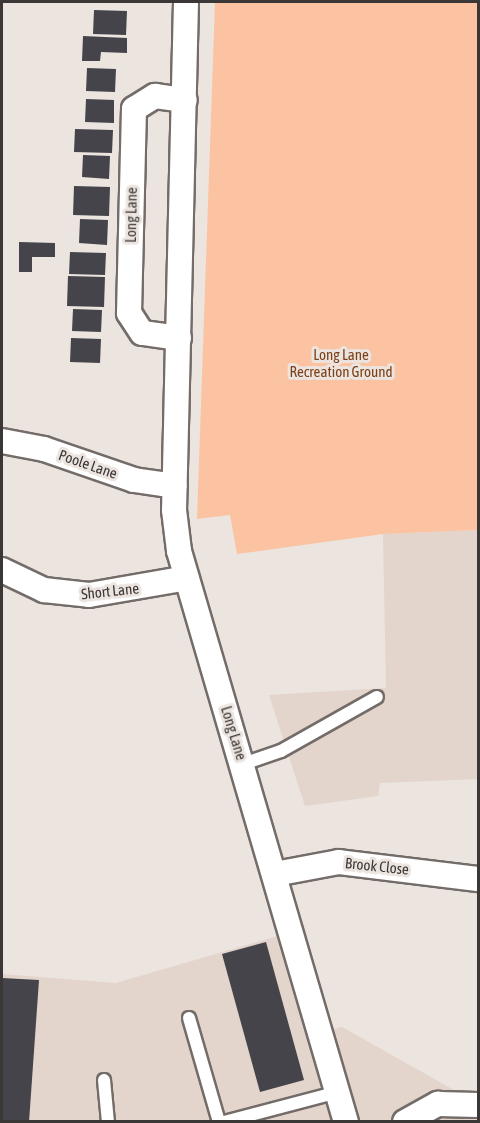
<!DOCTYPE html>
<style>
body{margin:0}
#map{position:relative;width:480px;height:1123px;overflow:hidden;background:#ece4df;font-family:"Asap Condensed",sans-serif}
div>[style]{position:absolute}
.built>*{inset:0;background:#e3d4cc}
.green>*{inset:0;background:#fbc3a2}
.building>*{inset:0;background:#44444a}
.roads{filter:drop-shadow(2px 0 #736c68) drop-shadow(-2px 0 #736c68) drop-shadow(0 2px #736c68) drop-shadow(0 -2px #736c68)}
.lane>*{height:12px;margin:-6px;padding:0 6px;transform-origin:6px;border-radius:6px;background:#fff}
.street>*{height:24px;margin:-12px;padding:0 12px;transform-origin:12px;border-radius:12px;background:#fff}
span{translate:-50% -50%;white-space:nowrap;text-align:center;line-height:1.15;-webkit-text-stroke:6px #ece4df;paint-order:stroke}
.street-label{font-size:15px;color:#3b3736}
.park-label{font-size:15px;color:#7c4117}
.frame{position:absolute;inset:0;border:3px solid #3b3736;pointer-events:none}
</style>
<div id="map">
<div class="built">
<div style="clip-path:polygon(478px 530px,478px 779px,380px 783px,378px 796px,305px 806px,269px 695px,386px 688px,383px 534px)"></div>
<div style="clip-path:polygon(281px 935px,308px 1035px,342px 1027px,461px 1094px,478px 1096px,478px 1121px,2px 1121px,2px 974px,116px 983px)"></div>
</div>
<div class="green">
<div style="clip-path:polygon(215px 2px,478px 2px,478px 530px,383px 534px,237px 554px,230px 515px,197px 519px)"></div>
</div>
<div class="building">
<div style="clip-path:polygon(94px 10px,127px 11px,126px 35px,93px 34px)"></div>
<div style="clip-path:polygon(83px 36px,127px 38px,127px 53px,101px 52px,100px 61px,82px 61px)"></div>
<div style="clip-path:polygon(87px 68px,116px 69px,115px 92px,86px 91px)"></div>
<div style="clip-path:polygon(86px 99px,114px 100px,114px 123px,85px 122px)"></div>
<div style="clip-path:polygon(75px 129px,113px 130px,112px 153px,74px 152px)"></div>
<div style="clip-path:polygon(83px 155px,110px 156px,109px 179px,82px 177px)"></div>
<div style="clip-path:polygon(74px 186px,110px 187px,109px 216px,73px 215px)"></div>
<div style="clip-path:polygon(80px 219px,108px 220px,107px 245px,79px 243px)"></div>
<div style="clip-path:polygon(19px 242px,55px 243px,55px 257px,32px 257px,32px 272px,19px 272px)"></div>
<div style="clip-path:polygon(70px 252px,106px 253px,105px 275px,69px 274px)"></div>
<div style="clip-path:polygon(68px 276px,105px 277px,104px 307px,67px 306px)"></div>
<div style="clip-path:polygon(73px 309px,102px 310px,101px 332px,72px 331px)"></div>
<div style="clip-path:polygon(71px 338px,101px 339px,100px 363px,70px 362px)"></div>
<div style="clip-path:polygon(266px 942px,304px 1080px,260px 1092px,222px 954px)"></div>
<div style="clip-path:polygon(2px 978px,39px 980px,29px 1122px,2px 1122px)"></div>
</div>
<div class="roads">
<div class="lane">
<div style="left:243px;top:764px;width:40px;rotate:-18.9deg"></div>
<div style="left:281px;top:751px;width:110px;rotate:-29.4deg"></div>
<div style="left:189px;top:1018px;width:108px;rotate:73.9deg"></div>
<div style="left:104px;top:1080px;width:42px;rotate:84.6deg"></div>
<div style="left:224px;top:1122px;width:118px;rotate:-14.7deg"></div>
</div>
<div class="street">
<div style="left:186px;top:2px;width:508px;rotate:91.35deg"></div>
<div style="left:174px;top:510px;width:41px;rotate:83deg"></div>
<div style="left:179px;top:551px;width:595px;rotate:73.7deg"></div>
<div style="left:179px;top:338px;width:37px;rotate:-172deg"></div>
<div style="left:142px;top:333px;width:24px;rotate:-123deg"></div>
<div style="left:129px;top:313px;width:204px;rotate:-88.6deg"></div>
<div style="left:134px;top:109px;width:25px;rotate:-32deg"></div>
<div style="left:155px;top:96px;width:30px;rotate:8deg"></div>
<div style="left:2px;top:441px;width:43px;rotate:10.8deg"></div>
<div style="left:44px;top:449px;width:95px;rotate:19deg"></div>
<div style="left:134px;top:480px;width:41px;rotate:8.3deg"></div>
<div style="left:2px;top:570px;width:47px;rotate:25.5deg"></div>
<div style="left:44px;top:590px;width:45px;rotate:6.3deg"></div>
<div style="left:89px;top:595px;width:99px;rotate:-9.8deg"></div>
<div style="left:275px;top:874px;width:65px;rotate:-10.6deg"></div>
<div style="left:339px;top:862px;width:140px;rotate:7deg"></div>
<div style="left:405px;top:1122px;width:38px;rotate:-29deg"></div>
<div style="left:438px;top:1104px;width:40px;rotate:1.4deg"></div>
</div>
</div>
<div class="street-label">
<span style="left:131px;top:215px;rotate:-89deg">Long Lane</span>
<span style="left:88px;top:464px;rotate:19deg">Poole Lane</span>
<span style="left:110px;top:591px;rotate:-6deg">Short Lane</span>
<span style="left:234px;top:733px;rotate:73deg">Long Lane</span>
<span style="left:377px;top:866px;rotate:6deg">Brook Close</span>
</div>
<div class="park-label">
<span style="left:341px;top:363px">Long Lane<br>Recreation Ground</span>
</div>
<div class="frame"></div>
</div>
